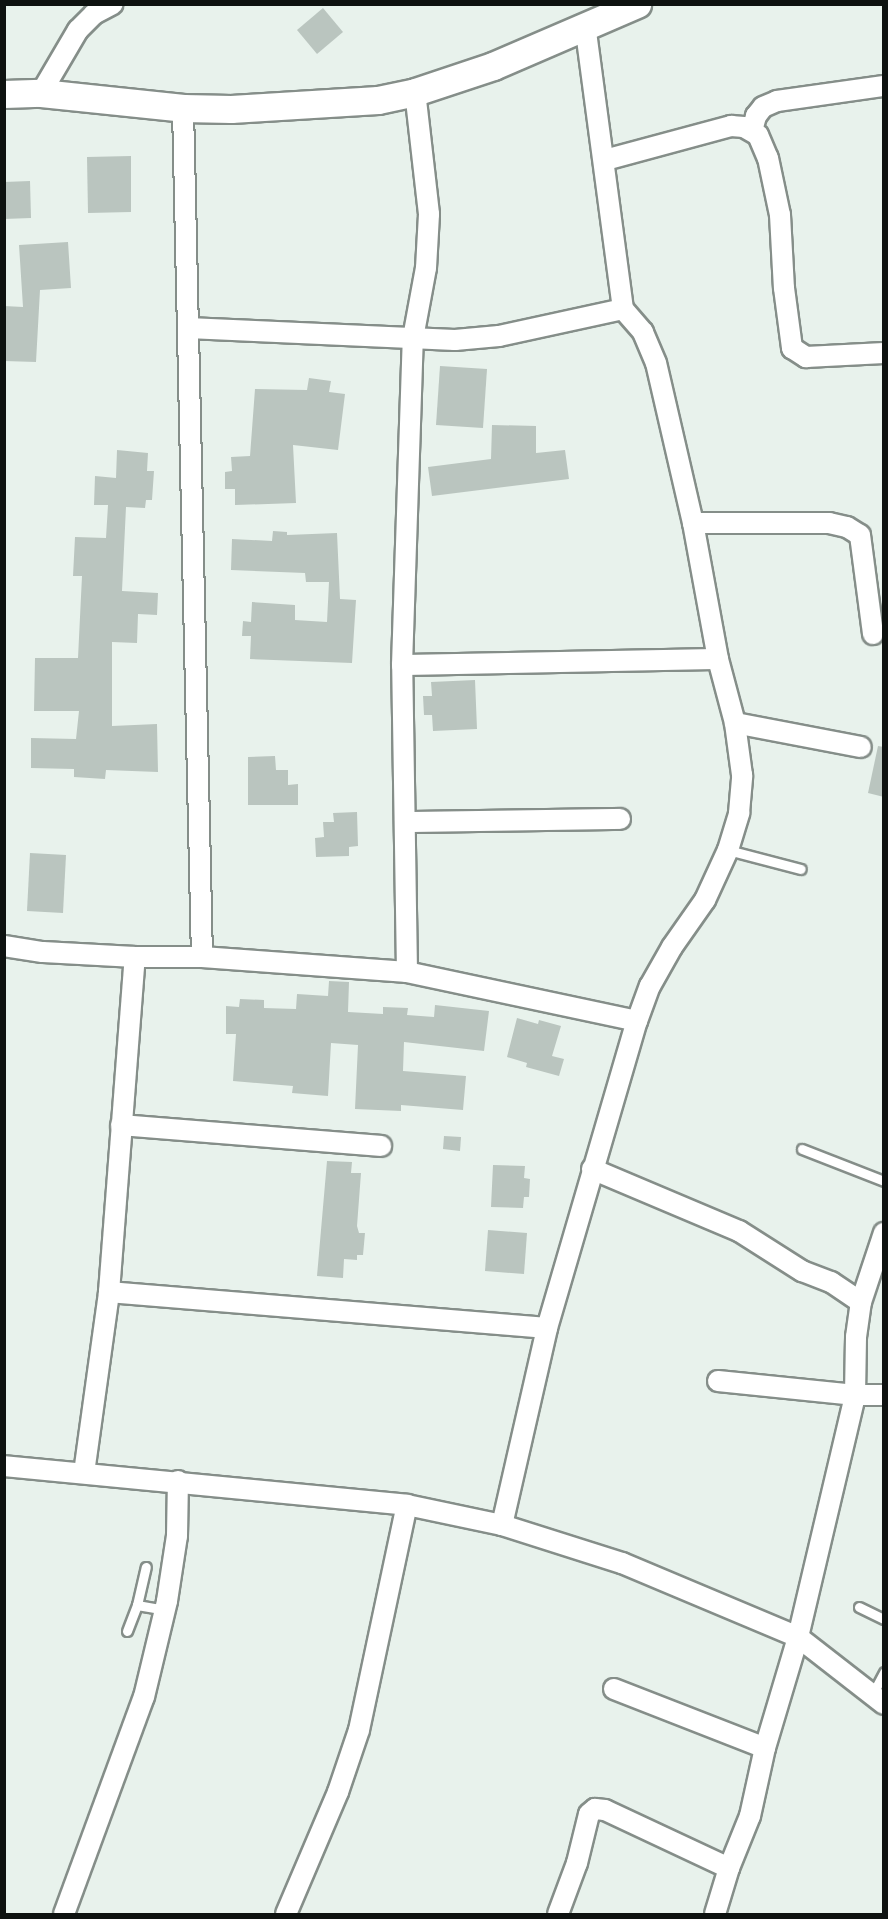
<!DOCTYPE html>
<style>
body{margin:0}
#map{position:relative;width:888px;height:1919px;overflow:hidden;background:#e8f2ec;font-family:"Noto Sans",sans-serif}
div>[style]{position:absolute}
.building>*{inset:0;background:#bac5bf}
.roads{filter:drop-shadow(2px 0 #858e89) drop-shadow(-2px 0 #858e89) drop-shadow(0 2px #858e89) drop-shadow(0 -2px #858e89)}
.lane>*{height:9px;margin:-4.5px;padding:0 4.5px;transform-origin:4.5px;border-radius:4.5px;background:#fff}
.street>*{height:20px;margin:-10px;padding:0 10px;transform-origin:10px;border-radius:10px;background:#fff}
.secondary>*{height:27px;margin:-13.5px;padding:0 13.5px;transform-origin:13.5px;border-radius:13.5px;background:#fff}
span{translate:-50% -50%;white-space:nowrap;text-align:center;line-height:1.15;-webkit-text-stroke:4.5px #fff;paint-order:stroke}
.frame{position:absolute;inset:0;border:6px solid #0e1210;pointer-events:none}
</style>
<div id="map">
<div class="building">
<div style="clip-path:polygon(323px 8px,343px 32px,317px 54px,297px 30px)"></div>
<div style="clip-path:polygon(131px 156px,131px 212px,88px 213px,87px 157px)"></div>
<div style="clip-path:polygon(30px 181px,31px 218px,4px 219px,4px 182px)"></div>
<div style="clip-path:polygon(68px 242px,71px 288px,40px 290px,36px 362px,4px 361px,4px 306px,23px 307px,19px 245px)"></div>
<div style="clip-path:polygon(440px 366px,487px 369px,483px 428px,436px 425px)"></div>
<div style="clip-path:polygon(309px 378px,331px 381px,329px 392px,345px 394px,338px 450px,293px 445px,296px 503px,235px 505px,235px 489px,225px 489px,225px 472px,232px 471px,231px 457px,250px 456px,255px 389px,307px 390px)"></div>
<div style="clip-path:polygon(492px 425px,536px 426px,536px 453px,565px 450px,569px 479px,432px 496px,428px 467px,491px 459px)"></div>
<div style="clip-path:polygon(117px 450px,148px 453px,147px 471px,154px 471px,152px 500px,146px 500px,145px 508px,126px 507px,122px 591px,158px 593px,157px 615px,138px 614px,137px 643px,112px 642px,112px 726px,157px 724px,158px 772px,106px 770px,105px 779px,74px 777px,74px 769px,31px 768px,31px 738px,76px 739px,79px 711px,34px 711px,35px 658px,78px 658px,82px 576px,73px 576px,75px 537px,106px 538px,108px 505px,94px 505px,95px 476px,116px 478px)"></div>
<div style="clip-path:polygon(273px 531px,287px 532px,287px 535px,337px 533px,340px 599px,356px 600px,352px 663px,250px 659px,251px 636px,242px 636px,243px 621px,251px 622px,252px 602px,295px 605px,295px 620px,327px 622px,329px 582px,306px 582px,305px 573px,231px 570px,232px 539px,272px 541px)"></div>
<div style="clip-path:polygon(475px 680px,477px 729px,433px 731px,432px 715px,424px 715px,423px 696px,432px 696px,431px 682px)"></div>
<div style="clip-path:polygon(878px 746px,884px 747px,884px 797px,868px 793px)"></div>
<div style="clip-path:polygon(275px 756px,276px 770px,288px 770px,288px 785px,298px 784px,298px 805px,248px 805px,248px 757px)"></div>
<div style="clip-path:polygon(357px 812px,358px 846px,349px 847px,349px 856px,316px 857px,315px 838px,324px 837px,323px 822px,334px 822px,333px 813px)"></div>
<div style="clip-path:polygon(30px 853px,66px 855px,63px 913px,27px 911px)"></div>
<div style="clip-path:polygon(329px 981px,349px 982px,348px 1012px,383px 1014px,383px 1007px,408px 1008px,407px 1015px,434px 1017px,435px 1005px,489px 1011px,484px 1051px,404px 1042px,403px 1071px,466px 1076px,463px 1110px,401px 1105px,401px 1111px,355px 1109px,358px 1045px,331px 1043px,328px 1096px,292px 1093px,293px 1086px,233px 1081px,236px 1034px,226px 1034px,226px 1006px,239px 1007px,240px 999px,264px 1000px,264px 1008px,296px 1009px,297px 994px,328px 996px)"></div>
<div style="clip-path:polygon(517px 1018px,538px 1024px,539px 1020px,561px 1026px,552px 1056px,564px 1059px,559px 1076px,526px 1067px,527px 1063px,507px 1057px)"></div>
<div style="clip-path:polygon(444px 1136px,461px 1137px,460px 1151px,443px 1149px)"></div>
<div style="clip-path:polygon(327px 1161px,352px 1162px,351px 1173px,361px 1173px,357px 1226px,359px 1233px,365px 1233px,363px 1255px,357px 1255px,357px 1260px,344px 1259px,343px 1278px,317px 1276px)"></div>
<div style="clip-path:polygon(493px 1165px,525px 1166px,524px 1178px,530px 1179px,529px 1197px,524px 1197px,523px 1208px,491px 1207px)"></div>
<div style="clip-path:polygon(488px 1230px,527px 1233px,524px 1274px,485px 1271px)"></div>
</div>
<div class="roads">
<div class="lane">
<div style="left:728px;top:850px;width:75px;rotate:14.6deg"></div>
<div style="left:802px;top:1149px;width:88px;rotate:21.3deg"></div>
<div style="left:137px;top:1605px;width:27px;rotate:10deg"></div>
<div style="left:859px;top:1607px;width:28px;rotate:26deg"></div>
<div style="left:127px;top:1631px;width:28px;rotate:-69deg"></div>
<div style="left:137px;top:1605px;width:39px;rotate:-77deg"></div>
<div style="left:872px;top:1695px;width:26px;rotate:-62deg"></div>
</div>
<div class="street">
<div style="left:41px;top:93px;width:73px;rotate:-59.6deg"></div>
<div style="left:78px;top:30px;width:23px;rotate:-45deg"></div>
<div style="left:94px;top:14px;width:21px;rotate:-28deg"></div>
<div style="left:183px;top:108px;width:849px;rotate:88.72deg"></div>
<div style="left:752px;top:131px;width:16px;rotate:-75deg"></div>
<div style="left:756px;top:116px;width:11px;rotate:-52deg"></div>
<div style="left:763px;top:107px;width:15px;rotate:-23deg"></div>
<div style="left:777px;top:101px;width:108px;rotate:-8deg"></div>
<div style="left:605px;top:160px;width:131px;rotate:-15.1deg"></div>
<div style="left:731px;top:126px;width:13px;rotate:4deg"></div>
<div style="left:744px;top:127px;width:16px;rotate:30deg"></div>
<div style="left:758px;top:135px;width:25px;rotate:67deg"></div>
<div style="left:768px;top:158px;width:58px;rotate:78.1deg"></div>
<div style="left:780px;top:215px;width:73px;rotate:86.9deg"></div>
<div style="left:784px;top:288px;width:61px;rotate:82.4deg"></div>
<div style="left:792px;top:348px;width:17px;rotate:33deg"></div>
<div style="left:806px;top:357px;width:78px;rotate:-2.9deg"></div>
<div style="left:188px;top:328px;width:267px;rotate:2.6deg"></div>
<div style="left:455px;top:340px;width:44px;rotate:-5.2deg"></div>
<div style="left:499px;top:336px;width:127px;rotate:-12.3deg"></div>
<div style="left:693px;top:523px;width:136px"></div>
<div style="left:829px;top:523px;width:18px;rotate:13deg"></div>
<div style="left:847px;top:527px;width:15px;rotate:32deg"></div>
<div style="left:860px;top:535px;width:100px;rotate:82.5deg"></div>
<div style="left:402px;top:665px;width:316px;rotate:-1.1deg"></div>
<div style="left:735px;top:723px;width:128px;rotate:10.8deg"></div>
<div style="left:405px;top:822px;width:215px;rotate:-0.8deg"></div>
<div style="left:4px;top:946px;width:39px;rotate:9deg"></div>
<div style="left:43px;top:952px;width:92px;rotate:3.1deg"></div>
<div style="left:135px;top:957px;width:67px"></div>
<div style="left:202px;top:957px;width:206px;rotate:4.2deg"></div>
<div style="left:407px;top:972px;width:235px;rotate:12deg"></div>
<div style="left:407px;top:972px;width:307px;rotate:-90.9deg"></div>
<div style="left:402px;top:665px;width:327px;rotate:-88.1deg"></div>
<div style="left:413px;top:338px;width:71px;rotate:-79.5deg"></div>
<div style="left:426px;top:268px;width:54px;rotate:-86.8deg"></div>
<div style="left:429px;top:214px;width:123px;rotate:-96.5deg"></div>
<div style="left:121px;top:1125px;width:261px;rotate:4.6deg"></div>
<div style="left:592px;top:1169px;width:160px;rotate:22.9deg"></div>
<div style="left:739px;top:1231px;width:75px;rotate:32.4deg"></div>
<div style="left:802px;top:1271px;width:31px;rotate:21deg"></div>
<div style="left:831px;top:1282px;width:36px;rotate:34deg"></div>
<div style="left:109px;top:1292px;width:439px;rotate:4.7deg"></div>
<div style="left:718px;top:1381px;width:138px;rotate:5.8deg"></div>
<div style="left:855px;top:1395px;width:29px"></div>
<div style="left:4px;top:1466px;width:405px;rotate:5.5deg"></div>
<div style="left:407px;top:1505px;width:97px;rotate:11.9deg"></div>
<div style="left:502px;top:1525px;width:126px;rotate:17.6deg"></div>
<div style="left:622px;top:1563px;width:191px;rotate:22.8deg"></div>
<div style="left:798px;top:1637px;width:109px;rotate:37.9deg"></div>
<div style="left:84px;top:1473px;width:183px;rotate:-82.1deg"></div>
<div style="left:109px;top:1292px;width:336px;rotate:-85.6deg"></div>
<div style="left:502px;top:1525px;width:202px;rotate:-77.1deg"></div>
<div style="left:547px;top:1328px;width:320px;rotate:-73.7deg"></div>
<div style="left:637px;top:1021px;width:37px;rotate:-70deg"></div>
<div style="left:650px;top:986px;width:45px;rotate:-60.6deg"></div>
<div style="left:672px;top:947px;width:57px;rotate:-54.9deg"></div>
<div style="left:705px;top:900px;width:55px;rotate:-65.3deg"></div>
<div style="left:728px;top:850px;width:39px;rotate:-73deg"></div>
<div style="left:739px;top:813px;width:38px;rotate:-85deg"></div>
<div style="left:742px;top:775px;width:52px;rotate:-97.7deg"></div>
<div style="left:735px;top:723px;width:66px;rotate:-104.9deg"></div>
<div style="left:718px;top:659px;width:138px;rotate:-100.4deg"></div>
<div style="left:693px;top:523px;width:164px;rotate:-103deg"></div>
<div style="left:656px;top:363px;width:34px;rotate:-113deg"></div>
<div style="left:643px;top:332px;width:30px;rotate:-131deg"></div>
<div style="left:623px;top:309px;width:286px;rotate:-97.6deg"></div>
<div style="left:614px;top:1689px;width:162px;rotate:21.3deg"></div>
<div style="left:64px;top:1914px;width:231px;rotate:-69.8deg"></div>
<div style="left:144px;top:1697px;width:99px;rotate:-76.5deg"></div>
<div style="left:167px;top:1601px;width:66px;rotate:-81.3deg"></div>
<div style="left:177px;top:1536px;width:55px;rotate:-89deg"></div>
<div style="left:286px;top:1914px;width:133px;rotate:-66.9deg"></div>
<div style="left:338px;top:1792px;width:65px;rotate:-71.3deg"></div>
<div style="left:359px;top:1730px;width:230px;rotate:-78deg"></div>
<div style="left:558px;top:1914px;width:54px;rotate:-69.6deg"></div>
<div style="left:577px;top:1863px;width:50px;rotate:-76.2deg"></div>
<div style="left:589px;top:1814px;width:8px;rotate:-40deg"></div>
<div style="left:595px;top:1809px;width:10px;rotate:6deg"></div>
<div style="left:605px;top:1810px;width:137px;rotate:25.1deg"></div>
<div style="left:715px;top:1914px;width:48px;rotate:-73.1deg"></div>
<div style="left:729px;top:1868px;width:56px;rotate:-68deg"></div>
<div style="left:750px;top:1816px;width:70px;rotate:-77.6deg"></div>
<div style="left:765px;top:1748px;width:116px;rotate:-73.4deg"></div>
<div style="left:798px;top:1637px;width:249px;rotate:-76.7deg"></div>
<div style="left:855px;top:1395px;width:58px;rotate:-89deg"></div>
<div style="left:856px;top:1337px;width:35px;rotate:-82deg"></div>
<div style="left:861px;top:1302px;width:73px;rotate:-71.6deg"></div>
</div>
<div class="secondary">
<div style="left:4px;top:94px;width:37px;rotate:-2deg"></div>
<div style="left:41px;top:93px;width:143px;rotate:6deg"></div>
<div style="left:183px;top:108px;width:48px;rotate:1.2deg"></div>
<div style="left:231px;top:109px;width:147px;rotate:-3.5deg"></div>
<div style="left:378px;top:100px;width:38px;rotate:-12deg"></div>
<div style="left:415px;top:92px;width:82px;rotate:-18.4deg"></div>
<div style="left:493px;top:66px;width:157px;rotate:-23.3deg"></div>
</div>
</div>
<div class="frame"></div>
</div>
